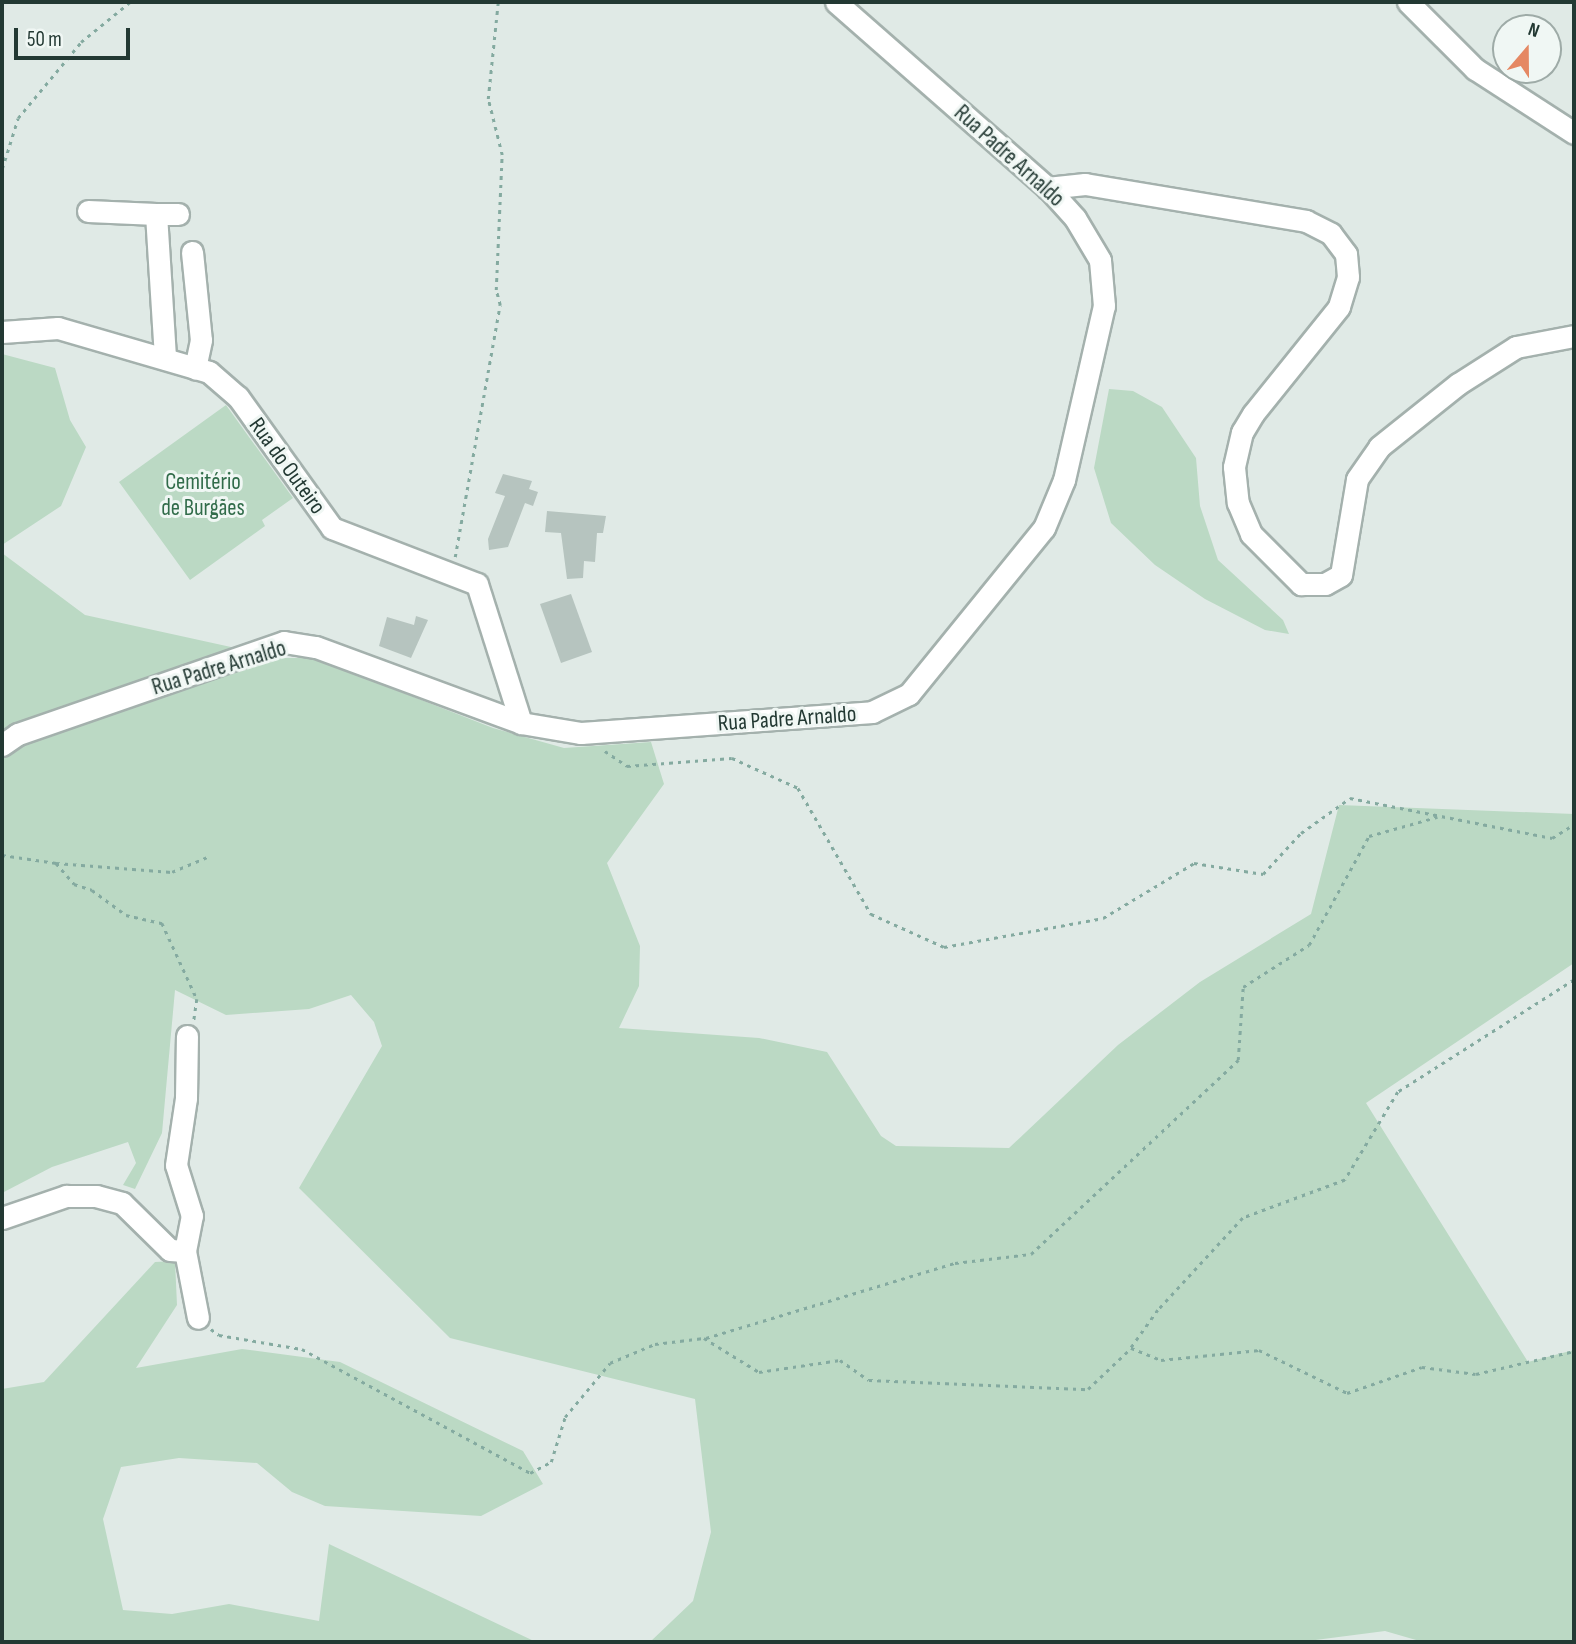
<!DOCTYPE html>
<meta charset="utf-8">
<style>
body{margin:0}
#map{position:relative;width:1576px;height:1644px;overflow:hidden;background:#e0eae6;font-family:"Sofia Sans Condensed",sans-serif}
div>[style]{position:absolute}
.green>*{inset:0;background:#bbd9c4}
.building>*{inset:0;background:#b6c4bf}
.path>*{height:2.5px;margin-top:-1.25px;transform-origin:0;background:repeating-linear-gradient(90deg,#84aaa0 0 3.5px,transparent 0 8.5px)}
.roads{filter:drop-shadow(2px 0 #a4b1ad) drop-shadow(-2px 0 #a4b1ad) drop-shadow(0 2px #a4b1ad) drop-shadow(0 -2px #a4b1ad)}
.minor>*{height:21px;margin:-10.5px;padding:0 10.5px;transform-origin:10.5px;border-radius:10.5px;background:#fff}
span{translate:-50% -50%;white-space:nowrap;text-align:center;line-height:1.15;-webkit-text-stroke:6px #f0f7f4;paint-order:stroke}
.street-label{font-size:23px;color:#233933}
.park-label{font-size:23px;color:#316c4a}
.frame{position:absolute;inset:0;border:4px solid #233933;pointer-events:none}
.north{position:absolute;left:1492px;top:14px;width:70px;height:70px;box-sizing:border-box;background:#f0f7f4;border:2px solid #9eaba7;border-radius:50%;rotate:20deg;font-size:19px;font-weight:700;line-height:28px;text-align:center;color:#233933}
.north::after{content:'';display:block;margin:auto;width:24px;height:32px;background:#e58863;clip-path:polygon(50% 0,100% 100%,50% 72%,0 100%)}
.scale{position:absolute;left:14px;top:28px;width:116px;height:32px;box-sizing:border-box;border:4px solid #233933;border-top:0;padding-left:9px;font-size:21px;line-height:24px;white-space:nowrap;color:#233933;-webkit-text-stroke:5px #f0f7f4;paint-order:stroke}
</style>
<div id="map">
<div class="green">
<div style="clip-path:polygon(2px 354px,55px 368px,70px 420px,86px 447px,61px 506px,2px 545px)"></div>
<div style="clip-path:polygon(1109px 389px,1133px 391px,1162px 407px,1196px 458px,1200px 506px,1218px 560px,1283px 620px,1289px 634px,1265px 630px,1205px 599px,1155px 565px,1111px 523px,1094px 468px)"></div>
<div style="clip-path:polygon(226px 405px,293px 498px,262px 520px,265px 526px,190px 580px,119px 482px)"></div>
<div style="clip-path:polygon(2px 553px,85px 615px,281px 658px,314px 658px,493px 728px,564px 748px,651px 742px,664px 784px,607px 863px,640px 946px,639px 986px,619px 1028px,759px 1038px,827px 1052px,881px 1136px,896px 1146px,1009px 1148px,1118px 1045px,1200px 982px,1311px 914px,1339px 805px,1574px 814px,1574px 963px,1366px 1103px,1528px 1362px,1574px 1350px,1574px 1642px,1423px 1642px,1385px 1631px,1300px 1642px,650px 1642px,693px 1601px,711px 1532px,695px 1399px,450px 1338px,299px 1188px,382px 1046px,374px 1022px,351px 995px,309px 1009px,226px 1015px,175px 990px,162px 1133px,135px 1189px,123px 1185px,136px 1163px,128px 1142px,52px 1167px,2px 1193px)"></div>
<div style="clip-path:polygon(175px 1261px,177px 1305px,136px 1368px,242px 1349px,340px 1362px,523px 1451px,543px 1484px,481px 1516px,325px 1506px,292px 1492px,257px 1463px,179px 1458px,121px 1467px,103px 1519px,123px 1610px,172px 1614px,229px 1604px,319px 1621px,329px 1544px,536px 1642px,2px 1642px,2px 1389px,44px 1382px,155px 1262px)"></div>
</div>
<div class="building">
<div style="clip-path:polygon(503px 474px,532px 481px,529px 489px,538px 492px,533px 506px,525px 503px,508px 547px,489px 550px,488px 539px,505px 496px,495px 493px)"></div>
<div style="clip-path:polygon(547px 511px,606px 516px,603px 533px,597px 533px,595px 562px,584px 561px,583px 578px,567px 579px,561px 533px,545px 532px)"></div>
<div style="clip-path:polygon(571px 594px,592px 652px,561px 663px,540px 604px)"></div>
<div style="clip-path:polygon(416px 616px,428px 620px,411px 658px,379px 646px,387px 617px,414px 625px)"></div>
</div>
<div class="path">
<div style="left:2px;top:169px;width:53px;rotate:-72.6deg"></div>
<div style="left:18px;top:118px;width:99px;rotate:-50.3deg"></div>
<div style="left:81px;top:42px;width:63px;rotate:-39.2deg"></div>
<div style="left:455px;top:557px;width:256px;rotate:-79.9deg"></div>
<div style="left:500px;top:305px;width:16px;rotate:-105deg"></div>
<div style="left:496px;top:290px;width:135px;rotate:-87.5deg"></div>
<div style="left:502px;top:155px;width:58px;rotate:-104deg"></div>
<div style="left:488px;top:99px;width:98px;rotate:-84.1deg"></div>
<div style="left:605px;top:751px;width:27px;rotate:34deg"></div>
<div style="left:627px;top:766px;width:105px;rotate:-4.4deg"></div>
<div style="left:732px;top:758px;width:72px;rotate:24.4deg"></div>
<div style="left:798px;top:788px;width:146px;rotate:59.9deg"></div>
<div style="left:871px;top:914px;width:80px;rotate:24.3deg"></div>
<div style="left:944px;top:947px;width:162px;rotate:-10.3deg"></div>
<div style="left:1103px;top:918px;width:106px;rotate:-31.1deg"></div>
<div style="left:1194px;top:863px;width:70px;rotate:9.1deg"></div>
<div style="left:1263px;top:874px;width:56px;rotate:-47.2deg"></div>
<div style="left:1301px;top:833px;width:60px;rotate:-35.5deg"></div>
<div style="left:1350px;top:798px;width:206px;rotate:11.2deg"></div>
<div style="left:1552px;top:838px;width:26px;rotate:-32deg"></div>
<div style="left:2px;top:855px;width:55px;rotate:8.4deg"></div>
<div style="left:56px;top:863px;width:28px;rotate:49deg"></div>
<div style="left:74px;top:884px;width:19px;rotate:18deg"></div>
<div style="left:92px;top:890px;width:42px;rotate:36.3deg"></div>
<div style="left:126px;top:915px;width:37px;rotate:13deg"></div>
<div style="left:162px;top:923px;width:84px;rotate:65.3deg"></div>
<div style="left:197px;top:999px;width:22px;rotate:98deg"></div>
<div style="left:56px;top:863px;width:116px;rotate:4.4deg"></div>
<div style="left:172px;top:872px;width:38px;rotate:-23deg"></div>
<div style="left:1574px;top:980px;width:209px;rotate:147.5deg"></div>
<div style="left:1398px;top:1092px;width:103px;rotate:121.1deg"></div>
<div style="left:1345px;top:1180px;width:109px;rotate:159.6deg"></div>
<div style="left:1243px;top:1218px;width:125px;rotate:132.7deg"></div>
<div style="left:1158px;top:1310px;width:47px;rotate:125.4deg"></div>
<div style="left:1131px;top:1348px;width:32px;rotate:22deg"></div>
<div style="left:1161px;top:1360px;width:99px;rotate:-5.8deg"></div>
<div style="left:1259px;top:1350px;width:98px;rotate:26deg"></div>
<div style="left:1347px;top:1393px;width:79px;rotate:-19.1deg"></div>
<div style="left:1422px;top:1367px;width:54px;rotate:7.4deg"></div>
<div style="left:1476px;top:1374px;width:101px;rotate:-13.2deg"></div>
<div style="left:211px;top:1329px;width:10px;rotate:37deg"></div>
<div style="left:219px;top:1335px;width:84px;rotate:9.6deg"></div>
<div style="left:302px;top:1349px;width:260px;rotate:28.5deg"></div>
<div style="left:530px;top:1473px;width:24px;rotate:-28deg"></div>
<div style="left:551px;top:1462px;width:47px;rotate:-72.7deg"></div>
<div style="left:565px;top:1417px;width:70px;rotate:-50.2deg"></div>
<div style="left:610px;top:1363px;width:49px;rotate:-22.9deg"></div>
<div style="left:655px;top:1344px;width:49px;rotate:-7deg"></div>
<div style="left:704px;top:1338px;width:65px;rotate:31.7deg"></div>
<div style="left:759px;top:1372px;width:82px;rotate:-8.4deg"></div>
<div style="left:840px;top:1360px;width:35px;rotate:35deg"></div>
<div style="left:869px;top:1380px;width:219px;rotate:2.4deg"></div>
<div style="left:1088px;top:1389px;width:59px;rotate:-43.6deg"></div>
<div style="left:706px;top:1338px;width:260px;rotate:-16.8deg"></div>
<div style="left:955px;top:1263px;width:77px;rotate:-6.8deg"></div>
<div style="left:1031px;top:1254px;width:284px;rotate:-43.1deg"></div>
<div style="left:1238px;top:1060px;width:73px;rotate:-86.1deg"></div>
<div style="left:1243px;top:987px;width:78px;rotate:-32.5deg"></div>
<div style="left:1309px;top:945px;width:124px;rotate:-61.2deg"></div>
<div style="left:1369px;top:836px;width:71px;rotate:-15.6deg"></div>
</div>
<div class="roads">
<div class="minor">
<div style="left:1408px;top:2px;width:95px;rotate:45deg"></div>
<div style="left:1475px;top:69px;width:118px;rotate:32.9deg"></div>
<div style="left:1047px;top:188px;width:38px;rotate:-6deg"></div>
<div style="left:1085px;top:184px;width:224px;rotate:9.5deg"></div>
<div style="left:1306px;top:221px;width:28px;rotate:27deg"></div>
<div style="left:1331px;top:234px;width:25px;rotate:53deg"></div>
<div style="left:1346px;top:254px;width:23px;rotate:85deg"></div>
<div style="left:1348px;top:277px;width:31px;rotate:107deg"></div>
<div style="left:1339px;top:307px;width:137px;rotate:128.8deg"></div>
<div style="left:1253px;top:414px;width:21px;rotate:121deg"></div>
<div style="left:1242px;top:432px;width:36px;rotate:103deg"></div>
<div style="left:1234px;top:467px;width:36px;rotate:84deg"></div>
<div style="left:1238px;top:503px;width:34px;rotate:67deg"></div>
<div style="left:1251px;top:534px;width:71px;rotate:45deg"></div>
<div style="left:1301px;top:584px;width:24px"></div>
<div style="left:1325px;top:584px;width:18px;rotate:-29deg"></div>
<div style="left:1341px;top:575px;width:97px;rotate:-80.5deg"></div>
<div style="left:1357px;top:479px;width:39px;rotate:-55deg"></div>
<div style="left:1379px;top:447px;width:101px;rotate:-38.6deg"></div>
<div style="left:1458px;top:384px;width:69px;rotate:-32.5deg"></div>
<div style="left:1516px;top:347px;width:59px;rotate:-10.7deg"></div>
<div style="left:88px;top:211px;width:68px;rotate:2.5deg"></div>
<div style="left:156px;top:214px;width:145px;rotate:86.4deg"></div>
<div style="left:156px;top:214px;width:22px"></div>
<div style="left:192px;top:252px;width:88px;rotate:84.2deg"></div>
<div style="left:201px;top:340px;width:29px;rotate:102deg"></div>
<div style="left:2px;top:332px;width:56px;rotate:-4.1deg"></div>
<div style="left:58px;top:328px;width:157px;rotate:16.2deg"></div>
<div style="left:209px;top:372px;width:38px;rotate:41deg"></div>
<div style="left:238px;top:397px;width:161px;rotate:54.3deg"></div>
<div style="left:332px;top:528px;width:155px;rotate:21.1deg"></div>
<div style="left:477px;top:584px;width:146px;rotate:72.4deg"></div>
<div style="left:2px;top:745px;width:19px;rotate:-35deg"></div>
<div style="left:18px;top:734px;width:281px;rotate:-19.1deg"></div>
<div style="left:284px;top:642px;width:32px;rotate:9deg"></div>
<div style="left:316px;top:647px;width:219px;rotate:20.3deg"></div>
<div style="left:521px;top:723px;width:61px;rotate:9.5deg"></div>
<div style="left:581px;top:733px;width:292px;rotate:-4.1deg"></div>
<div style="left:872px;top:712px;width:41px;rotate:-25.9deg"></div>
<div style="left:909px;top:694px;width:214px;rotate:-50.9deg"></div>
<div style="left:1044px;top:528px;width:52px;rotate:-67.4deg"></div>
<div style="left:1064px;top:480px;width:179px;rotate:-77.1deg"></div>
<div style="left:1104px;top:306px;width:46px;rotate:-95deg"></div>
<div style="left:1100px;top:260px;width:49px;rotate:-120.8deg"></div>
<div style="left:1075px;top:218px;width:36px;rotate:-132deg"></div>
<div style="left:1051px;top:191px;width:286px;rotate:-138.7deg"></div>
<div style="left:2px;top:1218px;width:68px;rotate:-19deg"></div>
<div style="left:66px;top:1196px;width:30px"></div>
<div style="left:96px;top:1196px;width:27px;rotate:15deg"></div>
<div style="left:122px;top:1203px;width:67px;rotate:44.4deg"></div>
<div style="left:170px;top:1250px;width:15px;rotate:4deg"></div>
<div style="left:185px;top:1251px;width:36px;rotate:-79deg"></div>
<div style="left:192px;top:1216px;width:53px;rotate:-107.4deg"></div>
<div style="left:176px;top:1165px;width:68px;rotate:-81.5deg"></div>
<div style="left:186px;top:1098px;width:62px;rotate:-89.1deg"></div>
<div style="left:185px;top:1251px;width:68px;rotate:79deg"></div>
</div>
</div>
<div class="street-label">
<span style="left:1009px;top:156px;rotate:42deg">Rua Padre Arnaldo</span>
<span style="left:287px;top:466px;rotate:54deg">Rua do Outeiro</span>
<span style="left:219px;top:668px;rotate:-17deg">Rua Padre Arnaldo</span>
<span style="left:787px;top:719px;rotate:-4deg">Rua Padre Arnaldo</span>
</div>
<div class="park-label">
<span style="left:203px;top:495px">Cemitério<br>de Burgães</span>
</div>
<div class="frame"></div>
<div class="north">N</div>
<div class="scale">50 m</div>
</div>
